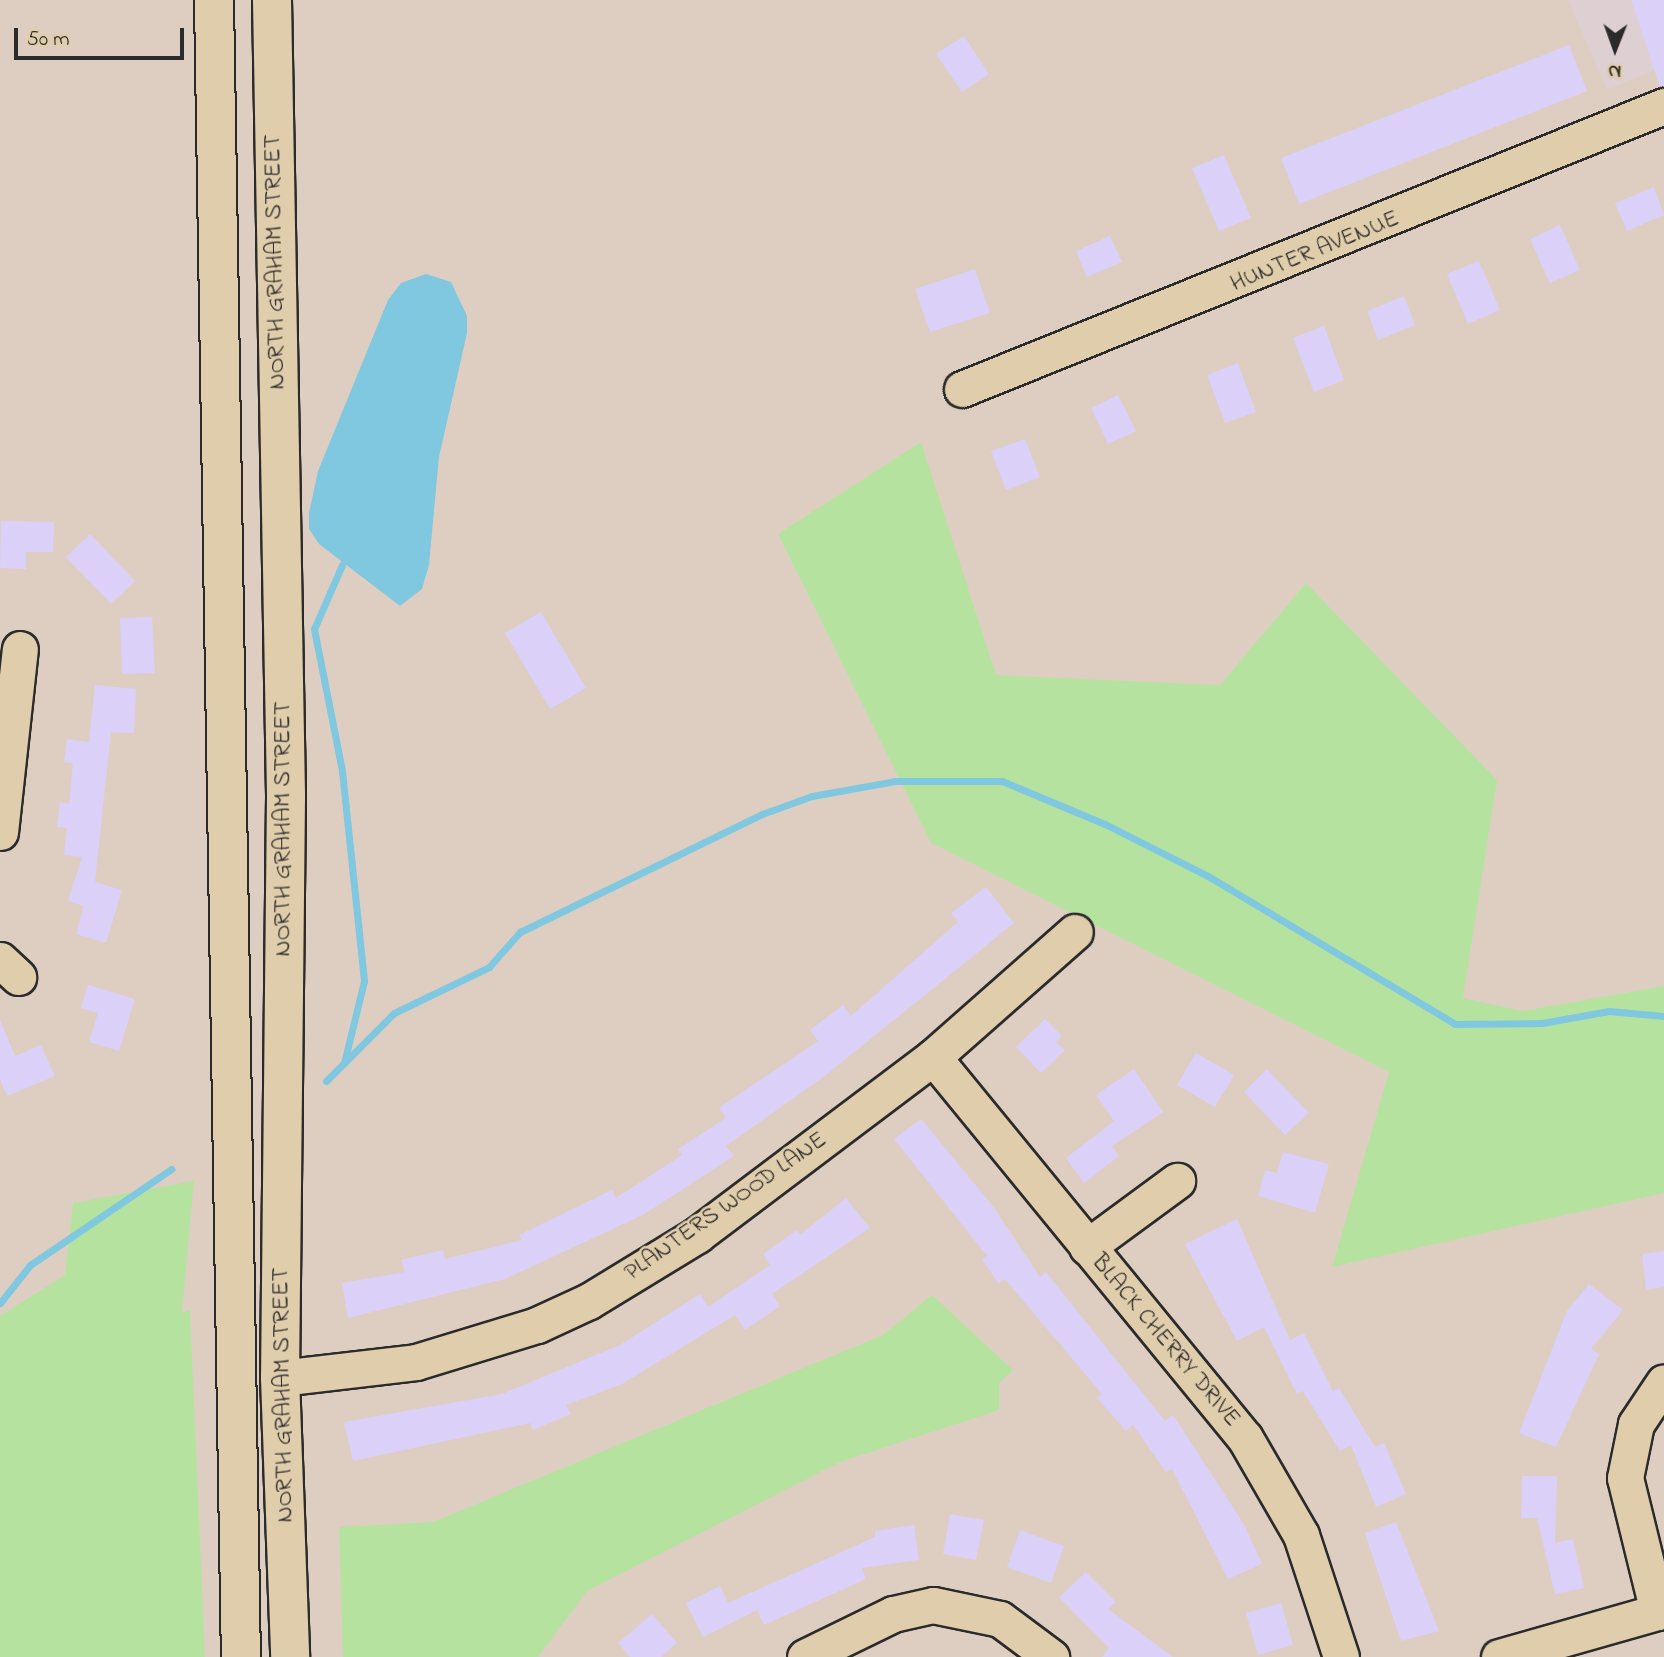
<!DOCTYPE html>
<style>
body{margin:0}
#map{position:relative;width:1664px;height:1657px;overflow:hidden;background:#decec2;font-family:"Indie Flower",sans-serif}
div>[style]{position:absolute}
.built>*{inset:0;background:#ddcfd2}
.green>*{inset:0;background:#b6e2a0}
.water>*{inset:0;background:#7fc8df}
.stream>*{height:7px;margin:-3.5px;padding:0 3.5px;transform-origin:3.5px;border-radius:3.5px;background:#7fc8df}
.building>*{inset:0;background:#dad0f8}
.roads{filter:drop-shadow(2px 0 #2b2b2b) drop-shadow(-2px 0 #2b2b2b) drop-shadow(0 2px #2b2b2b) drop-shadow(0 -2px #2b2b2b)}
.minor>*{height:35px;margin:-17.5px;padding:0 17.5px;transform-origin:17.5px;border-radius:17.5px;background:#e0cdab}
.major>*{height:38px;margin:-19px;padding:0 19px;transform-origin:19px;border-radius:19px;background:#e0cdab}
span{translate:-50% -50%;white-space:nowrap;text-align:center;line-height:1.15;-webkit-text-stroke:5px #e0cdab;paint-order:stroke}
.street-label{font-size:24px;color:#2b2b2b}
.north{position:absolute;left:1580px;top:14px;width:70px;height:70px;-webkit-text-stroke:5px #e0cdab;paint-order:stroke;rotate:181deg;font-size:19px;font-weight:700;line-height:28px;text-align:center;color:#2b2b2b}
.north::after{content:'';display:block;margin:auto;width:24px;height:32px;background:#2b2b2b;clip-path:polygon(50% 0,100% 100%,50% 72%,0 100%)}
.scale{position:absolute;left:14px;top:28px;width:170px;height:32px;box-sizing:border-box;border:4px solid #2b2b2b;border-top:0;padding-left:9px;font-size:21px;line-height:24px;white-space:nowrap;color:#2b2b2b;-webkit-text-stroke:5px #e0cdab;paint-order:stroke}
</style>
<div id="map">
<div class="built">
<div style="clip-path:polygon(1568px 0,1664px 0,1664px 66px,1607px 90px)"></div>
</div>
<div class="green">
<div style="clip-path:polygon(921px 442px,996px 675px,1220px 685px,1306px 583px,1497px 780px,1463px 998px,1523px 1011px,1664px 986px,1664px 1193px,1332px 1267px,1389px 1072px,931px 843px,778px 534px)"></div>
<div style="clip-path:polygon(194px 1181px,182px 1313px,190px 1310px,205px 1657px,0 1657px,0 1316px,65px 1275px,73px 1203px)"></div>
<div style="clip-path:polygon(932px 1295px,1013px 1370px,999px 1383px,999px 1410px,840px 1462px,587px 1591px,538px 1657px,343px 1657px,339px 1527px,433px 1522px,883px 1335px)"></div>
</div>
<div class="water">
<div style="clip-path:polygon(426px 274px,451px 282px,467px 316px,467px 333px,439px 457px,429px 565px,422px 589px,400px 606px,319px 544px,309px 529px,309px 513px,318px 471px,388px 300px,401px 283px)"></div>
</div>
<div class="stream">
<div style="left:342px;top:565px;width:70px;rotate:113.6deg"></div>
<div style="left:314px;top:629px;width:145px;rotate:78.8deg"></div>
<div style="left:342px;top:771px;width:211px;rotate:84deg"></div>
<div style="left:364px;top:981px;width:84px;rotate:103.7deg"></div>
<div style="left:326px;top:1081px;width:96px;rotate:-45deg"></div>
<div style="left:394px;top:1013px;width:106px;rotate:-25.8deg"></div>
<div style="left:489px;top:967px;width:47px;rotate:-48.5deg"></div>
<div style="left:520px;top:932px;width:269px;rotate:-26deg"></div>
<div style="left:762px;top:814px;width:53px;rotate:-19.8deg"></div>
<div style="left:812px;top:796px;width:84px;rotate:-10.2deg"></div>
<div style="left:895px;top:781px;width:107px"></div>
<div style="left:1002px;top:781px;width:112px;rotate:22.7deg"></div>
<div style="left:1105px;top:824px;width:115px;rotate:26.8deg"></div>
<div style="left:1208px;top:876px;width:288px;rotate:30.9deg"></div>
<div style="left:1455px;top:1024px;width:87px;rotate:-0.7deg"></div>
<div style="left:1542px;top:1023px;width:68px;rotate:-10.2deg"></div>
<div style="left:1609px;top:1011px;width:55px;rotate:5.2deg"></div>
<div style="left:0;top:1303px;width:48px;rotate:-51.7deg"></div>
<div style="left:30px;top:1265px;width:171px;rotate:-34.2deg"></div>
</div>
<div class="building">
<div style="clip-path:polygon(1631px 0,1664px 0,1664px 86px,1660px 87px)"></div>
<div style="clip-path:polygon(964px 36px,989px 74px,962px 92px,936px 54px)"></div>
<div style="clip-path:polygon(1569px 45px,1587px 91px,1299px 204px,1281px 158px)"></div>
<div style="clip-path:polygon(1224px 155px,1251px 218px,1219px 231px,1192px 168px)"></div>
<div style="clip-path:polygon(1654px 187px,1664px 215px,1627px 231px,1615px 203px)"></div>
<div style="clip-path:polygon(1560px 225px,1580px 270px,1550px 283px,1530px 239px)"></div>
<div style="clip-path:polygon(1110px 236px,1122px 262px,1087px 277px,1076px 251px)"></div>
<div style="clip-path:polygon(1479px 261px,1500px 310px,1468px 324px,1447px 274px)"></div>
<div style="clip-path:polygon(975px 269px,990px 313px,930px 332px,915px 289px)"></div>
<div style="clip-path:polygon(1404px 296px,1415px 325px,1378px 340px,1367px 311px)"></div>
<div style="clip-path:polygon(1324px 326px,1344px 380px,1314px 392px,1293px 338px)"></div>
<div style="clip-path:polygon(1238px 363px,1256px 412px,1225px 423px,1207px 375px)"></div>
<div style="clip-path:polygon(1118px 395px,1136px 431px,1108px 444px,1091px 408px)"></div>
<div style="clip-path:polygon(1025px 439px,1040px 477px,1006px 490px,991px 451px)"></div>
<div style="clip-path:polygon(1px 521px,54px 522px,53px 552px,26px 552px,26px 569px,0 568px)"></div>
<div style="clip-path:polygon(90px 534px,135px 581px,111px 604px,66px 557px)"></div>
<div style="clip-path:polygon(541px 612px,586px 688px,550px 709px,505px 633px)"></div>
<div style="clip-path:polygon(152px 617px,155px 673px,122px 674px,120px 618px)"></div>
<div style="clip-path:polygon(95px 685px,136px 689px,134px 733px,111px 732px,95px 882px,122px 890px,106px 943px,76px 934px,84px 906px,68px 901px,82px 857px,64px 855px,67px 828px,57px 827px,60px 802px,69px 804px,73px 763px,64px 762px,67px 739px,89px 742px)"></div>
<div style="clip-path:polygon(986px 887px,1014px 923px,826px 1075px,726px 1146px,734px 1156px,643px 1215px,505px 1279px,348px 1318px,342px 1283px,405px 1272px,401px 1260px,443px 1250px,445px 1259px,522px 1240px,519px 1235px,612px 1190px,616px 1198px,682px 1155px,678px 1149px,726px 1118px,719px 1108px,818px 1041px,810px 1030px,843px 1005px,851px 1016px,958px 922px,951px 913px)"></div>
<div style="clip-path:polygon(88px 985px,135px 999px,119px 1051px,89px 1042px,98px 1013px,81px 1008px)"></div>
<div style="clip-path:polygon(1045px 1019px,1062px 1036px,1056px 1042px,1065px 1050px,1041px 1073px,1016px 1047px)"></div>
<div style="clip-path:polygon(0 1020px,15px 1056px,41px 1045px,55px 1076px,7px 1096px,0 1079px)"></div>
<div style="clip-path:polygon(1196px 1053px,1234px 1075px,1215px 1107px,1177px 1085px)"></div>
<div style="clip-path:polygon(1134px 1069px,1163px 1112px,1112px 1146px,1119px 1156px,1084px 1183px,1066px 1158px,1114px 1121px,1096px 1095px)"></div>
<div style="clip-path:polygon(1267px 1069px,1309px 1113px,1285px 1135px,1244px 1092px)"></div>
<div style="clip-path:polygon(921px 1119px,992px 1205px,1040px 1277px,1046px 1272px,1165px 1421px,1173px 1415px,1245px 1526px,1262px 1564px,1228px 1579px,1172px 1469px,1166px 1472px,1133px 1425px,1126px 1431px,1097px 1398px,1102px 1394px,1005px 1279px,998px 1283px,982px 1259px,987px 1256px,894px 1139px)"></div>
<div style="clip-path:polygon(1283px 1152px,1329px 1164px,1315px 1213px,1258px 1196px,1265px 1170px,1277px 1173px)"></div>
<div style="clip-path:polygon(846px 1198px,870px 1228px,772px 1294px,780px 1306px,745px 1330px,735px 1315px,622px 1384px,566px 1405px,571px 1414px,533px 1430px,530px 1423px,353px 1461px,344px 1422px,502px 1394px,620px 1345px,700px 1294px,708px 1307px,770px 1265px,763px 1254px,797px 1230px,800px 1235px)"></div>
<div style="clip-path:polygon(1237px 1219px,1290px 1340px,1304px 1333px,1333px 1391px,1339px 1388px,1375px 1447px,1384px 1443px,1406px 1494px,1376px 1507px,1351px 1445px,1340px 1451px,1303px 1391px,1297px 1394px,1264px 1327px,1237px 1341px,1185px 1244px)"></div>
<div style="clip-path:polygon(1664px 1251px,1664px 1287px,1646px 1290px,1642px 1254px)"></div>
<div style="clip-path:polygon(1589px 1284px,1623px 1310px,1591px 1349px,1599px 1354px,1556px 1447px,1519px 1433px,1567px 1311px)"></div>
<div style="clip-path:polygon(1522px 1476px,1557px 1476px,1555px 1543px,1573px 1539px,1584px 1588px,1555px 1594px,1537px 1518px,1521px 1518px)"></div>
<div style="clip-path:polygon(950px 1514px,984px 1520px,976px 1560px,943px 1554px)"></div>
<div style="clip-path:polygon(1396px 1522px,1439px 1631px,1401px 1641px,1365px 1533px)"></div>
<div style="clip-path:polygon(914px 1525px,919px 1560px,862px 1568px,866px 1579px,764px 1625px,757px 1610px,703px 1637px,686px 1603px,720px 1586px,728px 1603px,875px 1537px,875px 1531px)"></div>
<div style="clip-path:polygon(1020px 1530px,1064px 1546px,1051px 1583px,1007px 1567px)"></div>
<div style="clip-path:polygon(1086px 1572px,1116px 1602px,1108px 1609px,1173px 1657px,1102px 1657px,1109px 1648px,1059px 1597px)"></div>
<div style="clip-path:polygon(1281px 1603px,1293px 1645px,1258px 1655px,1246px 1613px)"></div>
<div style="clip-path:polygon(652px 1614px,677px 1643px,661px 1657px,630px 1657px,618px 1643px)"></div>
</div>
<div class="roads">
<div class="minor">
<div style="left:962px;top:389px;width:757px;rotate:-21.96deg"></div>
<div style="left:0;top:832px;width:184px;rotate:-83.8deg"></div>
<div style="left:0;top:960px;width:25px;rotate:43deg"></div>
<div style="left:933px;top:1057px;width:492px;rotate:50.7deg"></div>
<div style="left:1245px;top:1438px;width:112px;rotate:60deg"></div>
<div style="left:1301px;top:1535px;width:128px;rotate:71.8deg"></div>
<div style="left:1087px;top:1247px;width:112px;rotate:-36.3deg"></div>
<div style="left:280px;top:1378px;width:137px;rotate:-6.7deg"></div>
<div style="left:416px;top:1362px;width:127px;rotate:-17deg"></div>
<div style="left:537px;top:1325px;width:57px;rotate:-24.8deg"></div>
<div style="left:589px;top:1301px;width:127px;rotate:-31.4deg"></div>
<div style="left:697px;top:1235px;width:296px;rotate:-37deg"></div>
<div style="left:933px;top:1057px;width:189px;rotate:-41.4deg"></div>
<div style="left:1658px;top:1612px;width:138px;rotate:-103.8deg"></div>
<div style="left:1625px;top:1478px;width:55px;rotate:-78.5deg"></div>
<div style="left:1636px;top:1424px;width:50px;rotate:-56.3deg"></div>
<div style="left:805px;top:1657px;width:98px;rotate:-26deg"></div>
<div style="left:893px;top:1614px;width:41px;rotate:-12.7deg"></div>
<div style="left:933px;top:1605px;width:68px;rotate:11.8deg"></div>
<div style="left:1000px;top:1619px;width:64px;rotate:36.7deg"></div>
<div style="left:1499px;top:1657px;width:172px;rotate:-15.9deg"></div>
</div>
<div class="major">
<div style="left:214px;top:0;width:1657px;rotate:89.07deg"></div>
<div style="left:272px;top:0;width:797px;rotate:88.99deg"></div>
<div style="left:286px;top:797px;width:581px;rotate:90.59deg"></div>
<div style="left:280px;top:1378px;width:279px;rotate:87.9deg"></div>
</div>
</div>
<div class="street-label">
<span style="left:1315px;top:252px;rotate:-22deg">HUNTER AVENUE</span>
<span style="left:276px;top:262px;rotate:-91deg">NORTH GRAHAM STREET</span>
<span style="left:284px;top:829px;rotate:-90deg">NORTH GRAHAM STREET</span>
<span style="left:726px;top:1207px;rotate:-35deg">PLANTERS WOOD LANE</span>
<span style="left:1165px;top:1341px;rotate:50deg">BLACK CHERRY DRIVE</span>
<span style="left:284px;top:1395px;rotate:-91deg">NORTH GRAHAM STREET</span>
</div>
<div class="north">N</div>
<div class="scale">50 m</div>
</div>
